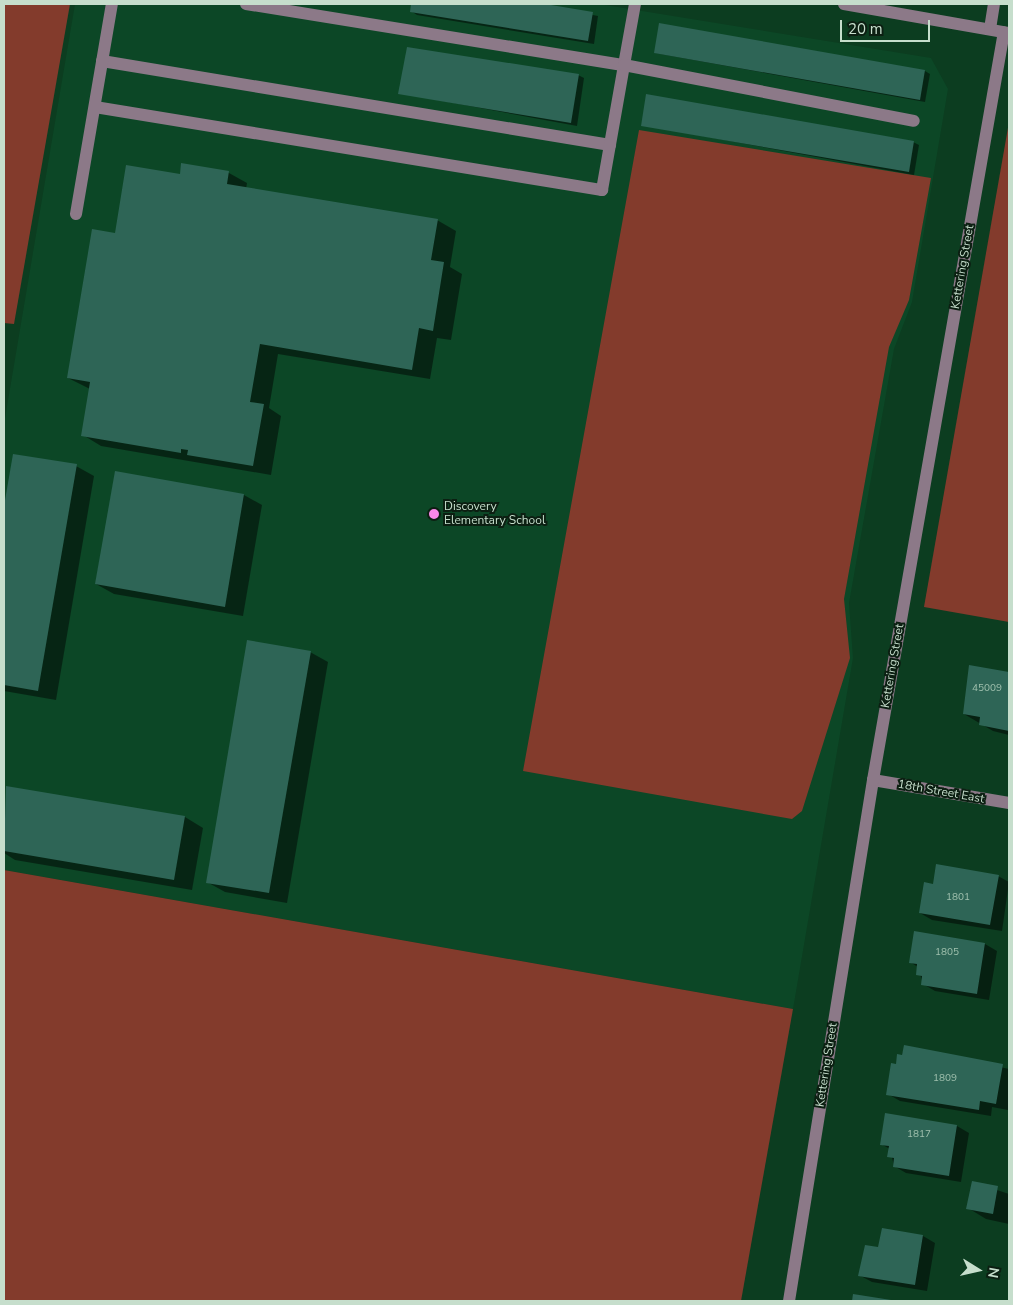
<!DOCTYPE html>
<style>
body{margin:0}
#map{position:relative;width:1013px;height:1305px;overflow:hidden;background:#0c3d20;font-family:"Nunito Sans",sans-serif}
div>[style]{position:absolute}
.built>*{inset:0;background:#0c4726}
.green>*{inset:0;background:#833b2c}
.shadow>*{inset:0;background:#0007}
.building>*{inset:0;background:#2e6556}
.minor>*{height:12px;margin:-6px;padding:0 6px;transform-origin:6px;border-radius:6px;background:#8c7988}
.dots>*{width:14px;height:14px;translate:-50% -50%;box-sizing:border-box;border:2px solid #0c1f12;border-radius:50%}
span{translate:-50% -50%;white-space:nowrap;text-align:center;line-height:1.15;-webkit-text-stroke:4px #0c1f12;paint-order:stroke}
.number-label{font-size:10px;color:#a0c0ae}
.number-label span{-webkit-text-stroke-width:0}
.street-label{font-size:12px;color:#c6decc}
.poi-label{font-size:12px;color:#c6decc}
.left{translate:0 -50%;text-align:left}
.frame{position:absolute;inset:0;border:5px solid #c6decc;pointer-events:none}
.north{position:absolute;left:953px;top:1245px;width:50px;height:50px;-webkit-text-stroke:4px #0c1f12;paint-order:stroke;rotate:100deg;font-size:14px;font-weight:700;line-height:20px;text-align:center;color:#c6decc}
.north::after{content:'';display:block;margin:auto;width:18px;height:22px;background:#c6decc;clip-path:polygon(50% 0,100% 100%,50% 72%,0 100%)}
.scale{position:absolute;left:840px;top:20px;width:90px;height:22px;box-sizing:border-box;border:2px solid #c6decc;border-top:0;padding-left:6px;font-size:15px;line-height:18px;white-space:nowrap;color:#c6decc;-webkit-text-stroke:4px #0c1f12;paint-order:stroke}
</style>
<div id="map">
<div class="built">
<div style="clip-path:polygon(75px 4px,599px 4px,931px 58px,948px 89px,912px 302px,894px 349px,849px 603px,853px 658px,793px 1009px,4px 870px,4px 424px)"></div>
</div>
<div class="green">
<div style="clip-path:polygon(4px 4px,70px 4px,14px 324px,4px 323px)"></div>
<div style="clip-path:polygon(1009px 122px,1009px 622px,924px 607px)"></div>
<div style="clip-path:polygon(639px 130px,931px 178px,909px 300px,889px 347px,844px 599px,850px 658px,802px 811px,792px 819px,523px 771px)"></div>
<div style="clip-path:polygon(4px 870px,793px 1009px,741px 1301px,4px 1301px)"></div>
</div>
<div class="shadow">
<div style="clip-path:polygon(413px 4px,538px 4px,598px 16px,594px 44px,417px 15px,411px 11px)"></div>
<div style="clip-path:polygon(655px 53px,925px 71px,930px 74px,925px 102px)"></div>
<div style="clip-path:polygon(578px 75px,584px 78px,577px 126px,400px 93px)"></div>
<div style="clip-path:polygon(643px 125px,913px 142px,919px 145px,914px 175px)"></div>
<div style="clip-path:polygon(182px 165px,229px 173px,247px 183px,246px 189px,437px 220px,456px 231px,450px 267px,462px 274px,451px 340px,437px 338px,430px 379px,278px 354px,269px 408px,281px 416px,271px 475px,101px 446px,83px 435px,90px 389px,68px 378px,116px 234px,181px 176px)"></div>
<div style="clip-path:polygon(14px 455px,76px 466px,94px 476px,56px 700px,4px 691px,4px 513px)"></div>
<div style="clip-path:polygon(116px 473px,244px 495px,262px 505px,243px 616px,114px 594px,96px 584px)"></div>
<div style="clip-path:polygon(310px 652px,328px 662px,287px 903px,225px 892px,207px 882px)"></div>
<div style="clip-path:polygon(970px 666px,1009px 673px,1009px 735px,993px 731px,964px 714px)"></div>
<div style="clip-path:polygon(7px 787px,185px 817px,203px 828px,192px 890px,15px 860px,4px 853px)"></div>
<div style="clip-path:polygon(998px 876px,1009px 882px,1002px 931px,932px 920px,920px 913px)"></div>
<div style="clip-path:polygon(985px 944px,997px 951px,989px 1000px,935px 991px,923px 984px,918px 967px,910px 962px)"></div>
<div style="clip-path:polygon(905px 1046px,1009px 1069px,1008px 1110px,992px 1107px,991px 1116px,900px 1101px,888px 1094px)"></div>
<div style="clip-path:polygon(957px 1126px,969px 1133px,961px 1182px,906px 1173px,894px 1166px,890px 1149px,881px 1144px)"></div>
<div style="clip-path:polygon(973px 1182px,1009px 1194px,1009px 1224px,986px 1219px,968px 1208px)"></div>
<div style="clip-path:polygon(883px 1229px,923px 1236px,935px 1243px,927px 1291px,872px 1282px,859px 1275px,879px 1248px)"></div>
</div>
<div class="building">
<div style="clip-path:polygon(411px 4px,545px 4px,593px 12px,588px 41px,410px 12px)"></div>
<div style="clip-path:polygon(659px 23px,925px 70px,920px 100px,654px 53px)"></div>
<div style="clip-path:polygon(407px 47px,579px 74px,571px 123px,398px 94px)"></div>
<div style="clip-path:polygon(646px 94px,914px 141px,909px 172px,641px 126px)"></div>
<div style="clip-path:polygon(181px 163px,229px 171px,227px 184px,438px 219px,431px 260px,444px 262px,433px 331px,419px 328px,412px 370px,260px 344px,250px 402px,264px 404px,253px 466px,187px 455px,188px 450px,181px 449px,181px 453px,81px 436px,90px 382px,67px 378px,92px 229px,115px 233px,126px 165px,180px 174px)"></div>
<div style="clip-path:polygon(13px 454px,77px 464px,38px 691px,4px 685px,4px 506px)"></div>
<div style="clip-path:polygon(115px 471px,244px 494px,225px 607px,95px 584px)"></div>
<div style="clip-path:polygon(247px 640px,311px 651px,269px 893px,206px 883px)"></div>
<div style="clip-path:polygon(969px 665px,1009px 672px,1009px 731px,979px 725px,980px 717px,963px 714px)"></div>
<div style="clip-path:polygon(6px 786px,185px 816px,174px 880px,4px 851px)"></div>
<div style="clip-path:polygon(936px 864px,999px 875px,990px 925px,919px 913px,924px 882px,933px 884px)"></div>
<div style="clip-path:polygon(914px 931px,985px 943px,977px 994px,921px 985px,922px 976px,916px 975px,917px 964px,909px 963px)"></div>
<div style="clip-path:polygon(904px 1045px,1003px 1064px,996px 1104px,980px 1101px,979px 1110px,886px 1095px,891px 1063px,896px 1064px,897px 1054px,902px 1055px)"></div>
<div style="clip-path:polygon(885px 1113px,957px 1125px,949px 1176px,893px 1167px,894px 1158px,887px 1157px,889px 1146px,880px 1145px)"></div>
<div style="clip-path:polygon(972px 1181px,998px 1186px,993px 1214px,966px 1209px)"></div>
<div style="clip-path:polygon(882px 1228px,923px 1235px,915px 1285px,858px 1276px,865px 1245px,878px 1247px)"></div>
<div style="clip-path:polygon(853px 1294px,891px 1300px,891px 1301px,852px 1301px)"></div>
</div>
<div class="minor">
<div style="left:246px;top:4px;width:383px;rotate:9.2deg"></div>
<div style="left:624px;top:65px;width:62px;rotate:-79.8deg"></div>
<div style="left:844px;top:4px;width:168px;rotate:10deg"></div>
<div style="left:990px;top:29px;width:25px;rotate:-81deg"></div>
<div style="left:102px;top:61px;width:515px;rotate:9.39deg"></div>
<div style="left:95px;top:107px;width:514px;rotate:9.3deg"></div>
<div style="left:602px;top:190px;width:127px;rotate:-80deg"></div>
<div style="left:624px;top:65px;width:295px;rotate:10.9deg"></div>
<div style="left:76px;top:214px;width:213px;rotate:-80.3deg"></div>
<div style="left:873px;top:780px;width:138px;rotate:9.6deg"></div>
<div style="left:789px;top:1301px;width:528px;rotate:-80.84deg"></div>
<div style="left:873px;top:780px;width:759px;rotate:-80.07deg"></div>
</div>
<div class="dots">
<div style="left:434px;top:514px;background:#f987e8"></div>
</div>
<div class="number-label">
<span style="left:987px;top:689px">45009</span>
<span style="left:958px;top:898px">1801</span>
<span style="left:947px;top:953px">1805</span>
<span style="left:945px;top:1079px">1809</span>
<span style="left:919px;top:1135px">1817</span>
</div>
<div class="street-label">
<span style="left:963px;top:267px;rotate:-80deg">Kettering Street</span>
<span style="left:893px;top:666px;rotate:-80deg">Kettering Street</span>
<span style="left:941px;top:792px;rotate:10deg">18th Street East</span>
<span style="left:827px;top:1065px;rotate:-81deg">Kettering Street</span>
</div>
<div class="poi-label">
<span class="left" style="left:444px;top:514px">Discovery<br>Elementary School</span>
</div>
<div class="frame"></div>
<div class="north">N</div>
<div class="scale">20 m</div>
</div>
